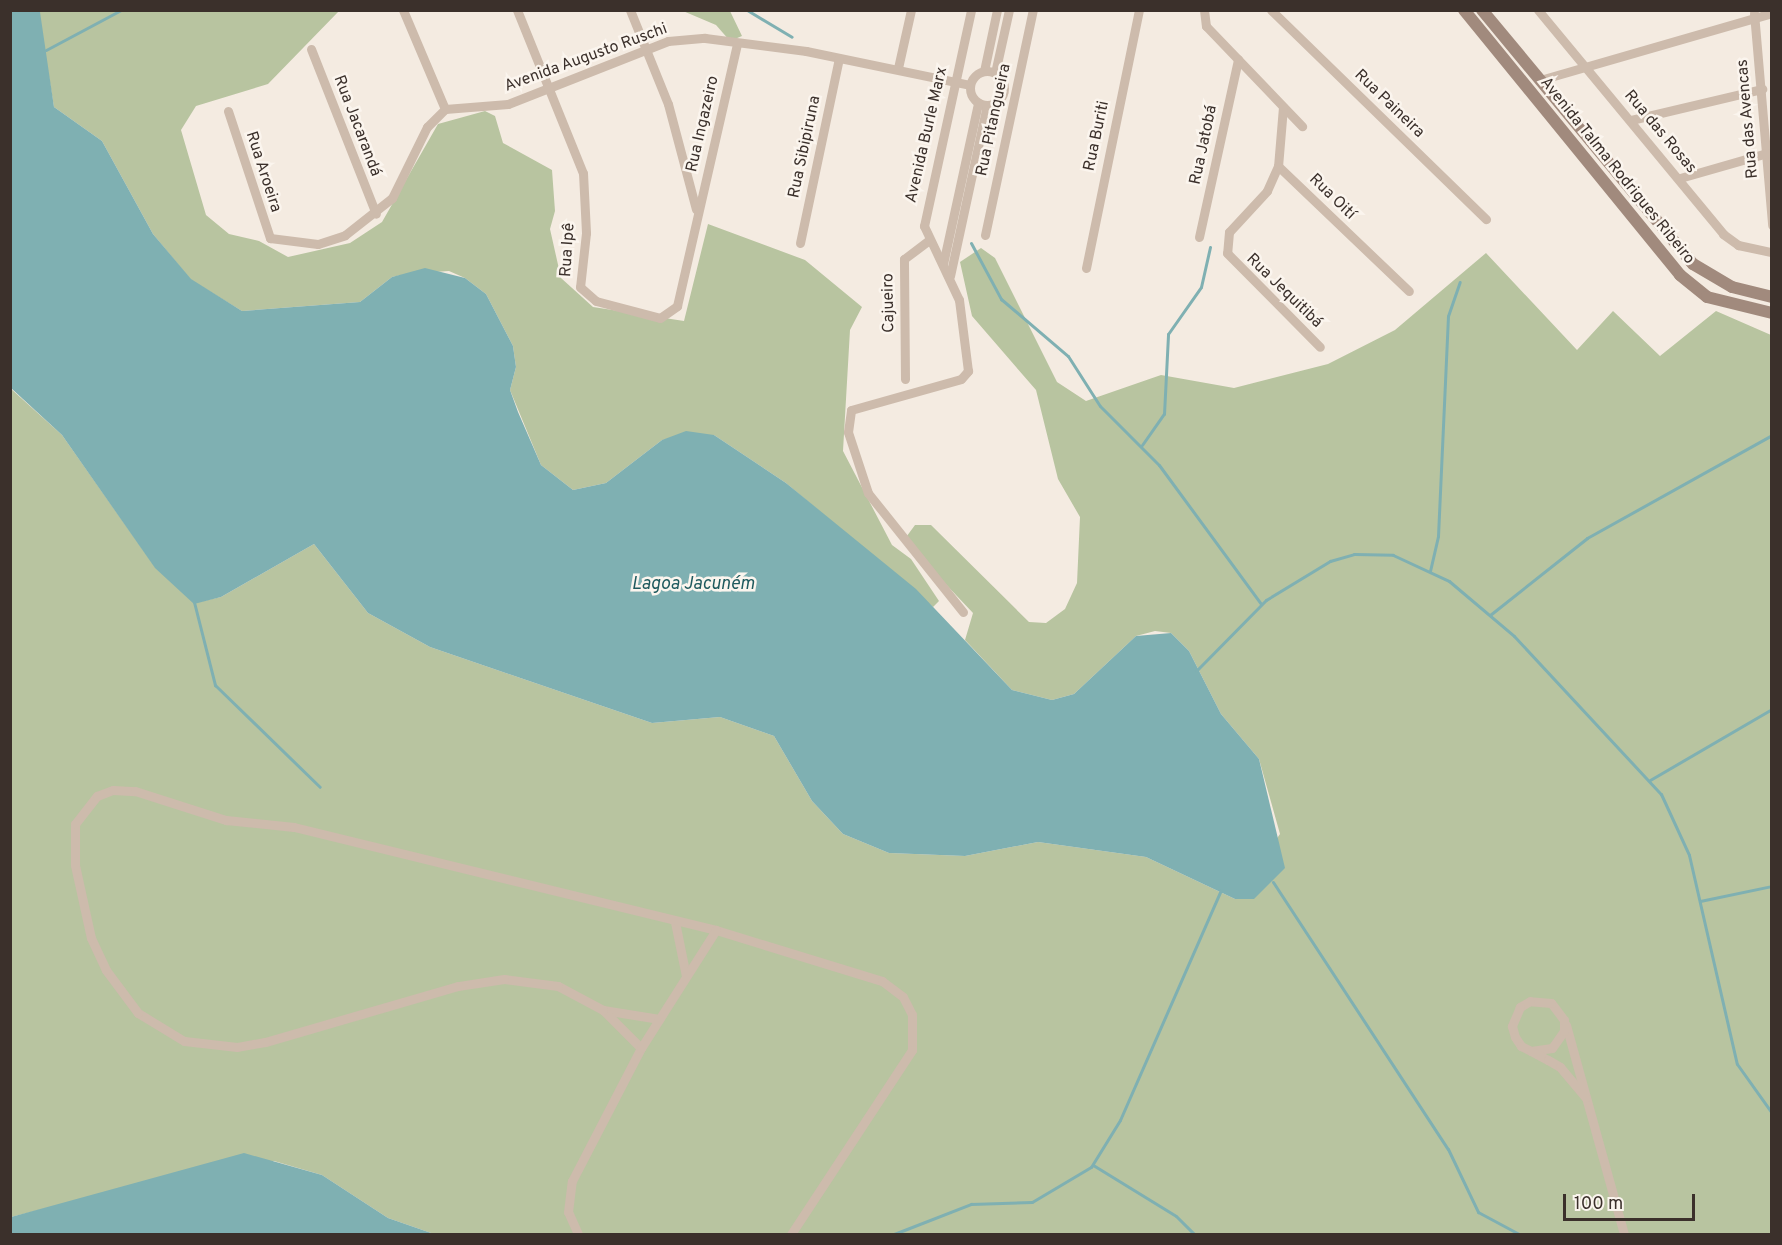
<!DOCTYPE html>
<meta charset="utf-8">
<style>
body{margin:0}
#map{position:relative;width:1782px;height:1245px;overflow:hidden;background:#f4ebe1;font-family:Overpass,sans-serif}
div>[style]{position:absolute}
.green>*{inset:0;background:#b8c4a0}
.water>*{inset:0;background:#7fb0b2}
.stream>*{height:3px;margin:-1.5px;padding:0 1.5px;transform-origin:1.5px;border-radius:1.5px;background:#7fb0b2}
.minor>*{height:9px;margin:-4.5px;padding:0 4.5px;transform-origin:4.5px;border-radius:4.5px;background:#cdbbac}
.minor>.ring{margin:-4.5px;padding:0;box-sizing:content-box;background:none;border:9px solid #cdbbac;border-radius:50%}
.secondary>*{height:12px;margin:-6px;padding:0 6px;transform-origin:6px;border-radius:6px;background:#a18a7d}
span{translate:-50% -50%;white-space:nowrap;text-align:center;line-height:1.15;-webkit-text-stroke:5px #fbf5ee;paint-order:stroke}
.street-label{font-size:16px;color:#3b302b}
.water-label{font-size:18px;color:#1f5a5e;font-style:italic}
.frame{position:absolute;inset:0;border:12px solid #3b302b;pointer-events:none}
.scale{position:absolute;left:1563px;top:1194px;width:132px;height:27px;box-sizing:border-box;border:3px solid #3b302b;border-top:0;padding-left:8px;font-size:18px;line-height:21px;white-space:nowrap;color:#3b302b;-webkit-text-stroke:4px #fbf5ee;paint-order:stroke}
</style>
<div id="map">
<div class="green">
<div style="clip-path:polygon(38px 11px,339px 11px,268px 84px,196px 106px,181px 130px,206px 215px,229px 234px,259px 241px,288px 257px,350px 243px,382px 222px,438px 124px,485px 111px,495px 116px,503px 143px,552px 170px,555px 211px,550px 229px,561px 278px,593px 307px,684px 321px,708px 224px,805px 260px,862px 307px,850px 330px,843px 451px,892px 545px,911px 559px,939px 601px,933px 607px,786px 483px,714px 435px,662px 440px,606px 483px,573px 490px,541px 465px,510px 390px,516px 367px,513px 346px,486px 294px,465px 278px,449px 271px,406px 274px,392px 277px,360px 302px,242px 311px,191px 280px,153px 234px,102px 141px,54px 107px)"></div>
<div style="clip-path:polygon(683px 11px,730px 11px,742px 36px,730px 41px,716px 25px)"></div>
<div style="clip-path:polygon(981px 248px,995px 258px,1057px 382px,1086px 401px,1161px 375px,1234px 388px,1328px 364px,1395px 330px,1486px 253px,1577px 350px,1613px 311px,1660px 356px,1716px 311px,1771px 335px,1771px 1234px,434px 1234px,388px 1218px,322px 1175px,274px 1161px,168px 1178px,11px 1217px,10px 388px,62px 435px,155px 567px,194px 603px,221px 597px,314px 544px,368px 613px,430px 647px,652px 723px,720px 717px,774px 736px,812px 801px,843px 834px,889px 853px,965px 856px,1038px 842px,1146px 857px,1235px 899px,1280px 834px,1259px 759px,1221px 714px,1189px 651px,1171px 633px,1155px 631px,1136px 636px,1074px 694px,1052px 700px,1012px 690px,965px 640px,973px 613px,904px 540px,915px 525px,931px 525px,1029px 622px,1046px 623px,1065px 609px,1077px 583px,1080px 517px,1058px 479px,1036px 390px,972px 316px,960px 262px)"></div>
</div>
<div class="water">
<div style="clip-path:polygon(10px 11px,40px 12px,54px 107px,102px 141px,153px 234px,191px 279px,242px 311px,360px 302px,392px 277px,425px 268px,465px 278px,486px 294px,513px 346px,516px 367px,510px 390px,518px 412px,541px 465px,573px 490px,606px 483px,662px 440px,686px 431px,714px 435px,786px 483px,916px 589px,1012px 690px,1052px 700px,1074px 694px,1136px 636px,1171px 633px,1189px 651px,1221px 714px,1259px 759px,1285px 868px,1254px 899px,1235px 899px,1146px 857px,1038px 842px,965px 856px,889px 853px,843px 834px,812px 801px,774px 736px,720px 717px,652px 723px,430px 647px,368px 613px,314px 544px,221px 597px,194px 604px,155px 568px,62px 435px,11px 388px)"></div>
<div style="clip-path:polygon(244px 1153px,322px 1175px,388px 1218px,434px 1234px,11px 1234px,11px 1217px)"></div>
</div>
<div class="stream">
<div style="left:747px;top:10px;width:52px;rotate:31deg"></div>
<div style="left:46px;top:50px;width:85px;rotate:-28.1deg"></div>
<div style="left:971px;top:243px;width:64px;rotate:61.8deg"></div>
<div style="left:1001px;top:299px;width:88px;rotate:40.4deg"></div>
<div style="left:1068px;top:356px;width:59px;rotate:57.4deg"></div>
<div style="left:1100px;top:406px;width:83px;rotate:45deg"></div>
<div style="left:1159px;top:465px;width:172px;rotate:53.7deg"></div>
<div style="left:1142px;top:445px;width:38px;rotate:-55deg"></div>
<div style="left:1164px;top:414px;width:80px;rotate:-87.1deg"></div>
<div style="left:1168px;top:334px;width:57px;rotate:-54.9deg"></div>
<div style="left:1201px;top:287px;width:41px;rotate:-77.3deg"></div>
<div style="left:1430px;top:571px;width:36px;rotate:-77deg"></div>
<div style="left:1438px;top:536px;width:220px;rotate:-87.4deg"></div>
<div style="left:1448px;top:316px;width:36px;rotate:-71deg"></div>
<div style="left:194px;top:602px;width:86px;rotate:75.8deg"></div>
<div style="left:215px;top:685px;width:146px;rotate:44.2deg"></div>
<div style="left:1490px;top:615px;width:124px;rotate:-38.4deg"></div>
<div style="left:1587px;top:538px;width:212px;rotate:-29.1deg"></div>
<div style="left:1196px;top:671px;width:100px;rotate:-45.4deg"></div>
<div style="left:1266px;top:600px;width:75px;rotate:-31.4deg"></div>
<div style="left:1330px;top:561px;width:25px;rotate:-16deg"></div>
<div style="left:1354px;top:554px;width:39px;rotate:1deg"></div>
<div style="left:1393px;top:555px;width:62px;rotate:24.9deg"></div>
<div style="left:1449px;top:581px;width:85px;rotate:40.2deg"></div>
<div style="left:1514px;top:636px;width:216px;rotate:47.1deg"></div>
<div style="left:1661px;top:794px;width:67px;rotate:65.3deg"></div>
<div style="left:1689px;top:855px;width:214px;rotate:77.1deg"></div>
<div style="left:1737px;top:1064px;width:60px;rotate:54.5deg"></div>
<div style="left:1650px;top:780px;width:141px;rotate:-30.2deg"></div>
<div style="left:1273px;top:882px;width:319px;rotate:56.8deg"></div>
<div style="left:1448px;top:1149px;width:70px;rotate:64.5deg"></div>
<div style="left:1478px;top:1212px;width:47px;rotate:28.2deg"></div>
<div style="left:1700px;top:901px;width:74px;rotate:-11.8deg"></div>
<div style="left:1093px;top:1165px;width:97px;rotate:31.6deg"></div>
<div style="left:1176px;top:1216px;width:25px;rotate:45deg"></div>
<div style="left:894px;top:1234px;width:83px;rotate:-21.3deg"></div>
<div style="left:971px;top:1204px;width:61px;rotate:-1.9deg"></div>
<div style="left:1032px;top:1202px;width:69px;rotate:-30.7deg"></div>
<div style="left:1091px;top:1167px;width:55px;rotate:-58.3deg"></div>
<div style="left:1120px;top:1120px;width:251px;rotate:-66.3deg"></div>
</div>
<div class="minor">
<div style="left:403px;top:10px;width:108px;rotate:67deg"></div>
<div style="left:517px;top:10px;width:176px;rotate:68deg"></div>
<div style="left:583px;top:173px;width:60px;rotate:87.1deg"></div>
<div style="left:586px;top:233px;width:54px;rotate:96.3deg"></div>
<div style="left:580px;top:287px;width:21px;rotate:41deg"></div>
<div style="left:596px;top:301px;width:66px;rotate:14.9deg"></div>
<div style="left:660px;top:318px;width:21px;rotate:-35deg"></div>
<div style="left:677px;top:306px;width:269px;rotate:-77.1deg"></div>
<div style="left:630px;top:10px;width:101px;rotate:68deg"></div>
<div style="left:668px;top:104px;width:109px;rotate:75.1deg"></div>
<div style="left:1204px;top:10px;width:16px;rotate:83deg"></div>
<div style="left:1206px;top:26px;width:139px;rotate:46.2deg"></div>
<div style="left:1271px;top:10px;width:300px;rotate:44.2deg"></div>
<div style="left:1538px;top:10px;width:291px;rotate:50.4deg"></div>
<div style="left:1723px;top:234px;width:19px;rotate:36deg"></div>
<div style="left:1738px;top:245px;width:35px;rotate:12deg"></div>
<div style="left:1754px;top:13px;width:213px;rotate:85.1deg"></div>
<div style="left:311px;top:49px;width:177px;rotate:68.5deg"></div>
<div style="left:898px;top:68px;width:59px;rotate:-77.4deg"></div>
<div style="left:984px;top:71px;width:62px;rotate:-78deg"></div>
<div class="ring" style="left:970px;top:71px;width:25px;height:25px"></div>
<div style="left:995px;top:73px;width:65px;rotate:-77.5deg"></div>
<div style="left:1540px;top:80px;width:241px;rotate:-16.1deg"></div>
<div style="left:1283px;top:107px;width:59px;rotate:94.8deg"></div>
<div style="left:1278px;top:166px;width:181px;rotate:43.7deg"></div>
<div style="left:228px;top:111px;width:134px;rotate:71.7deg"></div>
<div style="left:270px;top:238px;width:48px;rotate:7.1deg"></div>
<div style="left:318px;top:244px;width:28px;rotate:-18deg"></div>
<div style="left:345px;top:235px;width:60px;rotate:-38.2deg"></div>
<div style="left:392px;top:198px;width:79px;rotate:-63.8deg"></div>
<div style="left:427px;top:127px;width:25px;rotate:-45deg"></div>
<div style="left:445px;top:109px;width:63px;rotate:-4.5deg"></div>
<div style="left:508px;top:104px;width:172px;rotate:-21.5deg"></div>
<div style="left:668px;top:41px;width:37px;rotate:-5deg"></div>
<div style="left:705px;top:38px;width:102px;rotate:7.3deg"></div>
<div style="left:806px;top:51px;width:167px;rotate:11.7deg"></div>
<div style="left:1631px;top:120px;width:135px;rotate:-13.3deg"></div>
<div style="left:1278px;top:166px;width:27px;rotate:114deg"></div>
<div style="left:1267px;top:191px;width:56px;rotate:132.8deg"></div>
<div style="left:1229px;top:232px;width:21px;rotate:95deg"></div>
<div style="left:1227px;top:253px;width:132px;rotate:45.3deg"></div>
<div style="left:1680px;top:178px;width:91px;rotate:-16deg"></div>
<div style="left:985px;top:235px;width:230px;rotate:-78deg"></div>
<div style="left:1199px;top:237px;width:182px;rotate:-77.6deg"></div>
<div style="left:800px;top:243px;width:189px;rotate:-78.1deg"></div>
<div style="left:943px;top:264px;width:165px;rotate:-77.7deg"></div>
<div style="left:1086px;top:268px;width:263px;rotate:-78.4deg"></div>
<div style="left:950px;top:276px;width:175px;rotate:-77.8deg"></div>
<div style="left:905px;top:379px;width:120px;rotate:-90.5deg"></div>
<div style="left:904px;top:259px;width:30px;rotate:-37deg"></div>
<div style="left:963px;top:612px;width:152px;rotate:-128.6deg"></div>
<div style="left:868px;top:493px;width:64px;rotate:-108.2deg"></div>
<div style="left:848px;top:432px;width:22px;rotate:-82deg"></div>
<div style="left:851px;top:410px;width:114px;rotate:-15.7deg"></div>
<div style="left:961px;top:379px;width:11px;rotate:-49deg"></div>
<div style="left:968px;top:371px;width:72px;rotate:-97.2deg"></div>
<div style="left:959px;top:300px;width:82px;rotate:-115.3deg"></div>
<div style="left:924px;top:226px;width:221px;rotate:-77.7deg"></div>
<div style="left:675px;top:922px;width:55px;rotate:78.5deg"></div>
<div style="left:603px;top:1010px;width:57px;rotate:9.1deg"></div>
<div style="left:1566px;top:1025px;width:217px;rotate:74.5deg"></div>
<div style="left:641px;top:1048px;width:54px;rotate:-135deg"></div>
<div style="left:603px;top:1010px;width:51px;rotate:-151.9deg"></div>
<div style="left:558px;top:986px;width:54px;rotate:-172.6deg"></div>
<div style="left:504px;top:979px;width:47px;rotate:171.3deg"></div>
<div style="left:458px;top:986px;width:201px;rotate:163.8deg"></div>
<div style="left:265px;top:1042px;width:28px;rotate:170deg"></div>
<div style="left:237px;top:1047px;width:53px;rotate:-173.5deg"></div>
<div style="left:184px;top:1041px;width:54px;rotate:-148.7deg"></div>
<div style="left:138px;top:1013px;width:54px;rotate:-126.7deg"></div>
<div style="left:106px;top:970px;width:35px;rotate:-115deg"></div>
<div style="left:91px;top:938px;width:75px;rotate:-102.4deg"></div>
<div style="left:75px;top:865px;width:41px;rotate:-90deg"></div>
<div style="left:75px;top:824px;width:36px;rotate:-52deg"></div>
<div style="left:97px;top:796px;width:17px;rotate:-21deg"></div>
<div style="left:113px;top:790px;width:22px;rotate:3deg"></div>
<div style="left:135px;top:791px;width:96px;rotate:17.7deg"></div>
<div style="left:226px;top:820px;width:68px;rotate:5.9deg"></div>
<div style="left:294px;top:827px;width:434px;rotate:13.7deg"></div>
<div style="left:716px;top:930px;width:174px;rotate:17.1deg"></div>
<div style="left:882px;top:981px;width:26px;rotate:37deg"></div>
<div style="left:903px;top:997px;width:20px;rotate:63deg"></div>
<div style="left:912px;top:1015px;width:35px;rotate:90deg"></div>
<div style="left:912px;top:1050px;width:220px;rotate:123.3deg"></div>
<div style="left:1531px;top:1051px;width:21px;rotate:-8deg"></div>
<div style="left:1552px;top:1048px;width:21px;rotate:-55deg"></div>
<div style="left:1564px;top:1031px;width:11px;rotate:-90deg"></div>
<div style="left:1564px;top:1020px;width:21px;rotate:-127deg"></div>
<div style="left:1551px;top:1003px;width:21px;rotate:-175deg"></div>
<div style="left:1530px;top:1001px;width:12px;rotate:149deg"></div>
<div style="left:1520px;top:1007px;width:21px;rotate:113deg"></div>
<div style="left:1512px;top:1026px;width:11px;rotate:75deg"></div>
<div style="left:1515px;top:1037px;width:11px;rotate:56deg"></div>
<div style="left:1521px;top:1046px;width:11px;rotate:27deg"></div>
<div style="left:1531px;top:1051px;width:19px;rotate:28deg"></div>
<div style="left:1548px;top:1060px;width:14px;rotate:30deg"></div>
<div style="left:1560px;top:1067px;width:40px;rotate:50deg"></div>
<div style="left:578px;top:1234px;width:24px;rotate:-114deg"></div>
<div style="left:568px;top:1212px;width:31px;rotate:-83deg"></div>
<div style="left:572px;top:1181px;width:150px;rotate:-62.6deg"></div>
<div style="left:641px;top:1048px;width:140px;rotate:-57.6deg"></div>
</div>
<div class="secondary">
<div style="left:1464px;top:10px;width:342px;rotate:50.8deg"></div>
<div style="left:1680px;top:275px;width:35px;rotate:39deg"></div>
<div style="left:1707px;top:297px;width:67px;rotate:13.8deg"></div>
<div style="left:1482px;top:10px;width:330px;rotate:50.3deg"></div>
<div style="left:1693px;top:264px;width:45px;rotate:30.5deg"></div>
<div style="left:1732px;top:287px;width:41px;rotate:14deg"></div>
</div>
<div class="street-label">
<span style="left:586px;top:58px;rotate:-20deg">Avenida Augusto Ruschi</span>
<span style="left:1389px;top:104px;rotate:44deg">Rua Paineira</span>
<span style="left:1748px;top:119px;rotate:-95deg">Rua das Avencas</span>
<span style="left:994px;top:120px;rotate:-78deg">Rua Pitangueira</span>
<span style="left:703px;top:124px;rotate:-77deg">Rua Ingazeiro</span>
<span style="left:357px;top:126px;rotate:69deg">Rua Jacarandá</span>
<span style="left:1660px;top:132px;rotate:50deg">Rua das Rosas</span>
<span style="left:927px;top:135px;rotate:-77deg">Avenida Burle Marx</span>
<span style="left:1097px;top:136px;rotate:-78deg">Rua Buriti</span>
<span style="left:1204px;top:145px;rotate:-78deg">Rua Jatobá</span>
<span style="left:805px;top:147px;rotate:-78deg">Rua Sibipiruna</span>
<span style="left:1617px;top:171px;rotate:51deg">Avenida Talma Rodrigues Ribeiro</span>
<span style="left:263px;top:172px;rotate:72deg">Rua Aroeira</span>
<span style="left:1332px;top:197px;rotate:44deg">Rua Oití</span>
<span style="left:568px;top:250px;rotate:-86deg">Rua Ipê</span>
<span style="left:1284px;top:291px;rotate:44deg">Rua Jequitibá</span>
<span style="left:889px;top:303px;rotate:-91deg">Cajueiro</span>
</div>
<div class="water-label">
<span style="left:693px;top:585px">Lagoa Jacuném</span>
</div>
<div class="frame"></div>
<div class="scale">100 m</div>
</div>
